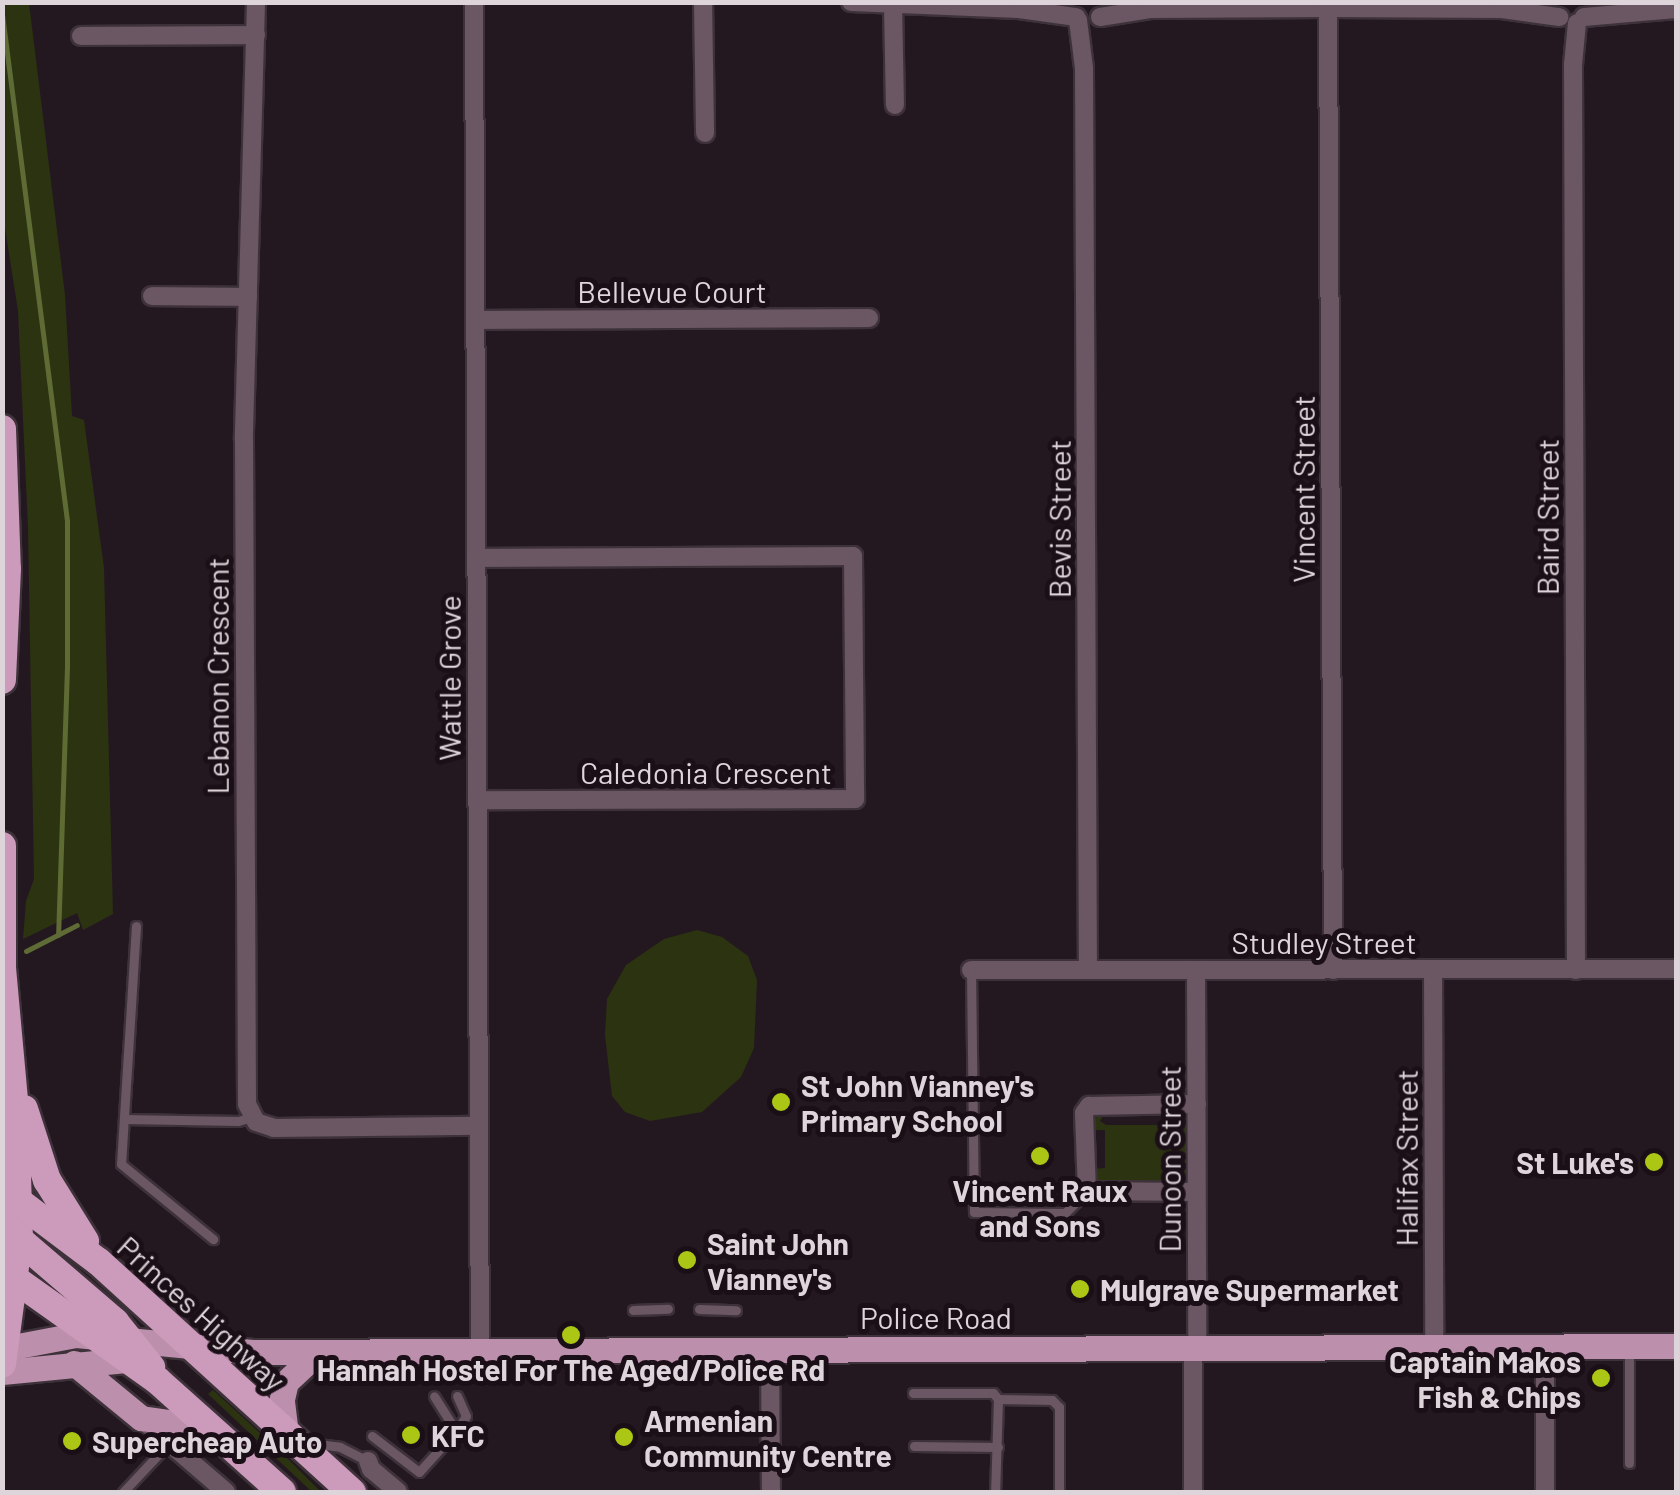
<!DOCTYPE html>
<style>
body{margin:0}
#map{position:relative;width:1679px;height:1495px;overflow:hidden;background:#241820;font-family:Barlow,sans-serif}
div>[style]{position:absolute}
.green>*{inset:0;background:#2c3311}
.stream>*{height:5px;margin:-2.5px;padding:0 2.5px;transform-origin:2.5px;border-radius:2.5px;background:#5f6b35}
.roads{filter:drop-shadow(2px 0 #3e323a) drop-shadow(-2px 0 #3e323a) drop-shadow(0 2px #3e323a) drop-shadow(0 -2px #3e323a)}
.service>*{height:9px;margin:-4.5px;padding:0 4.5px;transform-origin:4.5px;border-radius:4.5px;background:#6b5664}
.minor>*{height:18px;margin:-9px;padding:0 9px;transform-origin:9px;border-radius:9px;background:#6b5664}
.primary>*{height:25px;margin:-12.5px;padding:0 12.5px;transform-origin:12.5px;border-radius:12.5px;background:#bc8fac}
.trunk>*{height:28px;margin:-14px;padding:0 14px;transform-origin:14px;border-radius:14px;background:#cc9aba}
.dots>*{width:28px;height:28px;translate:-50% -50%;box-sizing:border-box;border:5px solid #1b0f17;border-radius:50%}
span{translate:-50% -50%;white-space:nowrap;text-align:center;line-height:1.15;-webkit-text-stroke:10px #1b0f17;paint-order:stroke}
.street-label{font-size:30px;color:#ddd5da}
.poi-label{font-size:30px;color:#ddd5da;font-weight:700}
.left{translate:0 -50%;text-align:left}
.right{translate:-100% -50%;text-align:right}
.frame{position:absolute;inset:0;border:5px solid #ddd5da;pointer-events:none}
</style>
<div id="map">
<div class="green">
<div style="clip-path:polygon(2px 3px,29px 3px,65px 295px,72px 416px,84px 420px,104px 568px,113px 914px,83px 930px,77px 913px,23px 939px,26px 901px,34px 879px,28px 527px,18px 311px,3px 215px)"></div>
<div style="clip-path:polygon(697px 930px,722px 937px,748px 956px,757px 980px,754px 1048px,741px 1077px,702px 1112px,650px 1121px,625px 1112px,612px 1096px,605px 1035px,607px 999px,626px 965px,664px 939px)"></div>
<div style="clip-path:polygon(1106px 1111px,1100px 1121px,1106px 1125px,1161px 1125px,1168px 1111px,1187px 1118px,1188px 1168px,1182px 1182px,1102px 1183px,1095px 1180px,1091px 1169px,1105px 1168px,1105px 1130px,1091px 1130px,1092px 1120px)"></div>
<div style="clip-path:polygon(213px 1390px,281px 1452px,321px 1492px,312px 1492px,208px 1394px)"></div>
</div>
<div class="stream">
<div style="left:2px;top:14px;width:511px;rotate:82.69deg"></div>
<div style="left:67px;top:521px;width:146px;rotate:90deg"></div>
<div style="left:67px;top:667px;width:268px;rotate:91.9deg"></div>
<div style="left:26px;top:951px;width:57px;rotate:-27deg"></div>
</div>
<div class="roads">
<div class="service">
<div style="left:136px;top:926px;width:238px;rotate:93.6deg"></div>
<div style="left:121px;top:1164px;width:119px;rotate:39.2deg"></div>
<div style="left:971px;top:970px;width:242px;rotate:89.3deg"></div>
<div style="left:974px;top:1212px;width:91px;rotate:0.6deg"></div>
<div style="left:1065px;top:1213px;width:31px;rotate:-45deg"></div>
<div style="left:124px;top:1119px;width:114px;rotate:1deg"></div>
<div style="left:238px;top:1121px;width:15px;rotate:-16deg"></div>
<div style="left:699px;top:1309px;width:37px;rotate:2deg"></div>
<div style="left:633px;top:1310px;width:35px;rotate:-2deg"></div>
<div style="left:1629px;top:1351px;width:112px;rotate:90deg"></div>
<div style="left:913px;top:1393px;width:80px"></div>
<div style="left:993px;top:1393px;width:8px;rotate:50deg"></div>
<div style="left:998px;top:1399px;width:93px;rotate:91.8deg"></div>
<div style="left:998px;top:1399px;width:54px;rotate:1.1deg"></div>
<div style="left:1052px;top:1400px;width:10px;rotate:45deg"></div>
<div style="left:1059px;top:1407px;width:85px;rotate:90deg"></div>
<div style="left:456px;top:1431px;width:18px;rotate:-56deg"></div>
<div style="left:466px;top:1416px;width:22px;rotate:-114deg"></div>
<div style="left:372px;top:1436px;width:59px;rotate:37.5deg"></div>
<div style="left:419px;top:1472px;width:55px;rotate:-47.9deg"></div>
<div style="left:456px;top:1431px;width:41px;rotate:-122.2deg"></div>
<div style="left:309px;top:1443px;width:31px;rotate:7deg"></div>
<div style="left:340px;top:1447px;width:31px;rotate:27deg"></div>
<div style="left:914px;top:1446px;width:84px;rotate:0.7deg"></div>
<div style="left:123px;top:1492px;width:67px;rotate:-46.8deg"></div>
</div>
<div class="minor">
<div style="left:256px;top:2px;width:438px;rotate:91.6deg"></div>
<div style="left:244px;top:440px;width:664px;rotate:89.74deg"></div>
<div style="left:247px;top:1104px;width:20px;rotate:63deg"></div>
<div style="left:256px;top:1122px;width:19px;rotate:18deg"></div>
<div style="left:274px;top:1128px;width:205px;rotate:-0.6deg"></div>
<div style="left:474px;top:2px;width:1351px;rotate:89.75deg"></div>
<div style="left:703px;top:2px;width:131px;rotate:89.1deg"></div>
<div style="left:851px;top:2px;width:168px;rotate:2.4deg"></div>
<div style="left:1019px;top:9px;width:58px;rotate:8deg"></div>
<div style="left:893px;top:4px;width:101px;rotate:88.9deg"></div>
<div style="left:1328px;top:8px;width:962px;rotate:89.7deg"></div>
<div style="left:1100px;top:17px;width:52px;rotate:-8.9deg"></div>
<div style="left:1151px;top:9px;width:177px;rotate:-0.3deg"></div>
<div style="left:1328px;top:8px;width:174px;rotate:0.3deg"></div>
<div style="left:1502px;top:9px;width:58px;rotate:8deg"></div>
<div style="left:1584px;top:17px;width:92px;rotate:-5deg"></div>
<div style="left:1078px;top:20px;width:48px;rotate:82.9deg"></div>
<div style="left:1084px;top:68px;width:902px;rotate:89.75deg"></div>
<div style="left:81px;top:36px;width:175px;rotate:-0.3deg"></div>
<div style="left:152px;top:296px;width:96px;rotate:0.6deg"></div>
<div style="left:475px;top:320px;width:394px;rotate:-0.3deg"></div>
<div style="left:477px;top:558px;width:376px;rotate:-0.3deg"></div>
<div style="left:853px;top:556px;width:243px;rotate:89.5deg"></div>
<div style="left:855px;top:799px;width:378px;rotate:179.8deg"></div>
<div style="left:971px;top:970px;width:705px;rotate:-0.08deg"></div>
<div style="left:1196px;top:970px;width:377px;rotate:89.8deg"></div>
<div style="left:1433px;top:970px;width:376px;rotate:89.8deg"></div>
<div style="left:1576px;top:970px;width:905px;rotate:-90.19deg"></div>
<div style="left:1573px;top:65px;width:42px;rotate:-84.6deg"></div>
<div style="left:1196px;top:1192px;width:109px;rotate:-179.5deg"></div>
<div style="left:1087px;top:1191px;width:78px;rotate:-92.2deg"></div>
<div style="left:1084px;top:1113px;width:9px;rotate:-54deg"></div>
<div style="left:1089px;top:1106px;width:108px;rotate:-1.1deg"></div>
<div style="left:1193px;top:1347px;width:145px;rotate:90deg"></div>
<div style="left:770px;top:1351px;width:141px;rotate:89.6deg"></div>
<div style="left:140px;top:1418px;width:113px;rotate:40.7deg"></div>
<div style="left:368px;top:1461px;width:9px;rotate:69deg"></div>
<div style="left:371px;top:1469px;width:35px;rotate:40deg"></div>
<div style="left:1545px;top:1492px;width:146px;rotate:-90deg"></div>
</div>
<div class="primary">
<div style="left:2px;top:1349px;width:75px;rotate:-10.7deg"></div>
<div style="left:76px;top:1335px;width:177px;rotate:5.5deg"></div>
<div style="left:252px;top:1352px;width:1424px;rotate:-0.24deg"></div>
<div style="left:74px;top:1363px;width:87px;rotate:39.4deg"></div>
<div style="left:141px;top:1418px;width:70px;rotate:8.2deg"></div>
<div style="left:2px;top:1372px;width:135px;rotate:-5.5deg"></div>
<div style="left:286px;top:1434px;width:35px;rotate:-97deg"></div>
<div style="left:282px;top:1399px;width:17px;rotate:-77deg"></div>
<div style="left:286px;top:1382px;width:44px;rotate:-43.2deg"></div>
</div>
<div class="trunk">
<div style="left:2px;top:429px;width:140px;rotate:88deg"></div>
<div style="left:7px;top:569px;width:111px;rotate:92.6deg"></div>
<div style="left:2px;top:846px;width:119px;rotate:90deg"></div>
<div style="left:2px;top:968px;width:145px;rotate:84.8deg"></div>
<div style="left:15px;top:1112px;width:125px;rotate:88.2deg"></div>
<div style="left:19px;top:1237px;width:128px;rotate:97.6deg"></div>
<div style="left:24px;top:1109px;width:75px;rotate:72.1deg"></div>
<div style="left:47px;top:1180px;width:72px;rotate:58.1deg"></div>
<div style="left:2px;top:1189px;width:121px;rotate:37deg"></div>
<div style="left:99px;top:1262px;width:342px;rotate:42.3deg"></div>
<div style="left:9px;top:1231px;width:140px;rotate:40.6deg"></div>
<div style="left:115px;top:1322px;width:58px;rotate:51.3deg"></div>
<div style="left:2px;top:1270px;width:191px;rotate:35.4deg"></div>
<div style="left:158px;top:1381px;width:166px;rotate:41.8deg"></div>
</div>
</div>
<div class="dots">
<div style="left:781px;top:1102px;background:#abc615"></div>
<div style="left:1040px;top:1156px;background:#abc615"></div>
<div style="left:1654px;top:1162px;background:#abc615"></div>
<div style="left:687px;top:1260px;background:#abc615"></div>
<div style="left:1080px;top:1289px;background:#abc615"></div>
<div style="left:571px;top:1335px;background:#abc615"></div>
<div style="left:1601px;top:1378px;background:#abc615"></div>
<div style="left:411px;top:1435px;background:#abc615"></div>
<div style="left:624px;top:1437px;background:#abc615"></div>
<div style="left:72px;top:1441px;background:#abc615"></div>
</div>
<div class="street-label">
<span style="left:672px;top:291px">Bellevue Court</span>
<span style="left:1303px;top:489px;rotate:-90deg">Vincent Street</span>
<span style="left:1547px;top:517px;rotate:-90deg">Baird Street</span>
<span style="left:1059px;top:519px;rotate:-90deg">Bevis Street</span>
<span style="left:217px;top:676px;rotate:-90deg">Lebanon Crescent</span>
<span style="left:449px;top:678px;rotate:-90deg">Wattle Grove</span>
<span style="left:706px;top:772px">Caledonia Crescent</span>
<span style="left:1324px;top:942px">Studley Street</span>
<span style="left:1406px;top:1158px;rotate:-90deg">Halifax Street</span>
<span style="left:1169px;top:1159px;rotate:-90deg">Dunoon Street</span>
<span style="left:202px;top:1313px;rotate:42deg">Princes Highway</span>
<span style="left:936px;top:1317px">Police Road</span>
</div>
<div class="poi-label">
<span class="left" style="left:801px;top:1102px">St John Vianney's<br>Primary School</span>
<span class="right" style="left:1634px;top:1162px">St Luke's</span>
<span style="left:1040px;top:1207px">Vincent Raux<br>and Sons</span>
<span class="left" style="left:707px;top:1260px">Saint John<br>Vianney's</span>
<span class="left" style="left:1100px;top:1289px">Mulgrave Supermarket</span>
<span class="right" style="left:1581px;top:1378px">Captain Makos<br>Fish &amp; Chips</span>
<span style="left:571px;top:1369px">Hannah Hostel For The Aged/Police Rd</span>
<span class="left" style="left:644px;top:1437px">Armenian<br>Community Centre</span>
<span class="left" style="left:431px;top:1435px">KFC</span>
<span class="left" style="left:92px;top:1441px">Supercheap Auto</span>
</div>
<div class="frame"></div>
</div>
